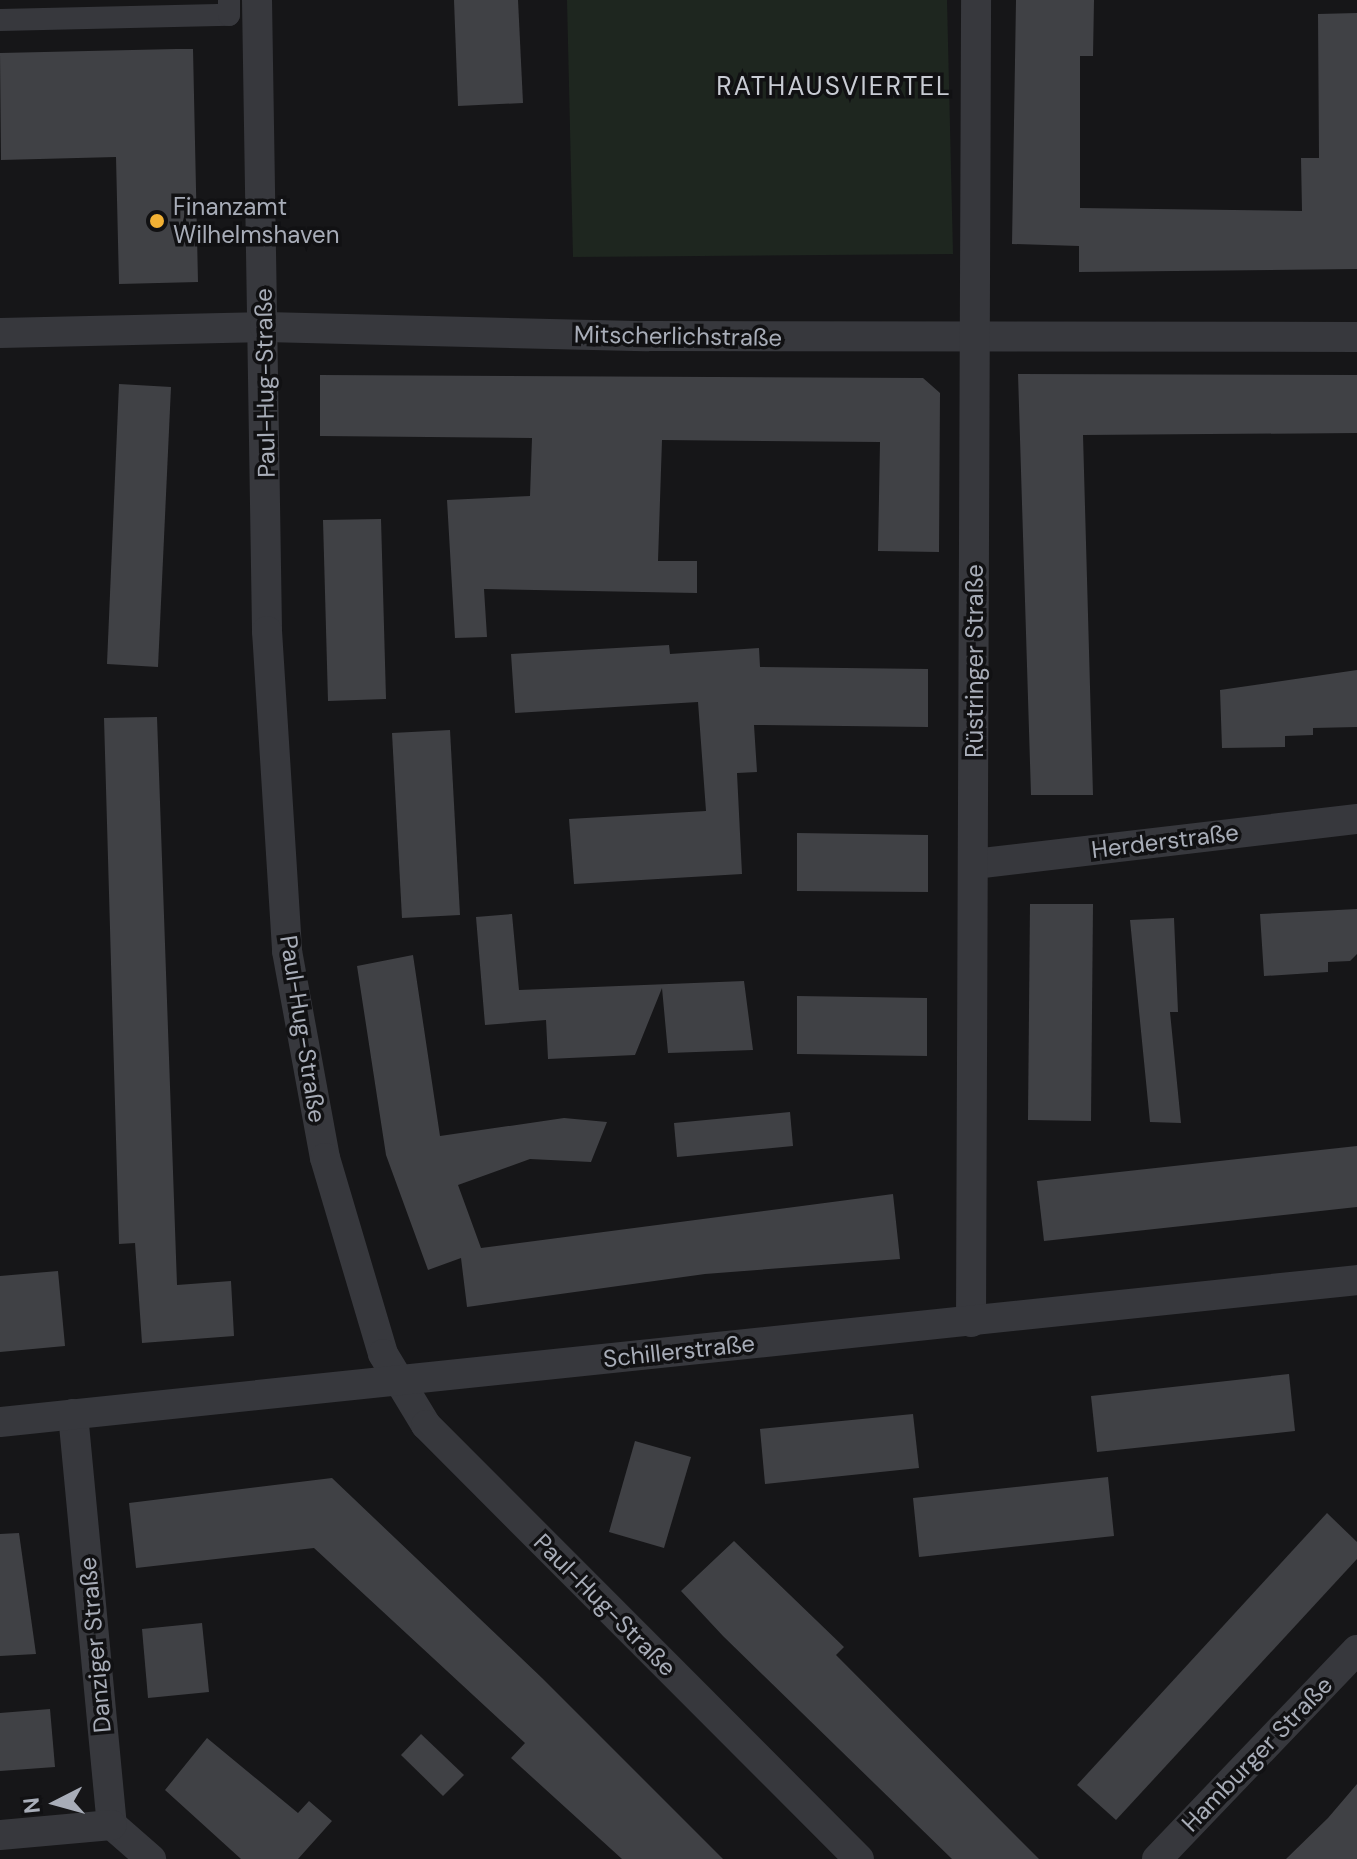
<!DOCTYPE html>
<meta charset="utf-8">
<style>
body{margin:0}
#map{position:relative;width:1357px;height:1859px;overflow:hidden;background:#161618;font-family:"DM Sans",sans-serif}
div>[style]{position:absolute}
.green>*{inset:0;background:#1e261f}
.building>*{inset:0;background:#404145}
.pedestrian>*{height:22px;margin:-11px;padding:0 11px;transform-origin:11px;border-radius:11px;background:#37383d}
.minor>*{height:30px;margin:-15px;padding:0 15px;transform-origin:15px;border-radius:15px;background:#37383d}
.dots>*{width:22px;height:22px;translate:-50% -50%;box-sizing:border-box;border:4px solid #111113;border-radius:50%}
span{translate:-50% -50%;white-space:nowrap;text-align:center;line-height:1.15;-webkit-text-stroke:7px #111113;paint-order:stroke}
.poi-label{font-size:24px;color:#a8adb8}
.left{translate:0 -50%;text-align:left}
.street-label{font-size:24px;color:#a8adb8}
.neighbourhood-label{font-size:26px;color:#c9ccd4;letter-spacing:2px}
.north{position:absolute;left:16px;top:1763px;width:80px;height:80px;-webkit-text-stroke:6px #111113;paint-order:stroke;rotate:264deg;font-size:22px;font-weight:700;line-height:32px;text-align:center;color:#a8adb8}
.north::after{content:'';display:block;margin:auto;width:28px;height:36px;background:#a8adb8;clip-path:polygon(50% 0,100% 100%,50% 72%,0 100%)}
</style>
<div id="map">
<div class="green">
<div style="clip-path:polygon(567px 0,947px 0,953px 254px,573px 257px)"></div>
</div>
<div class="building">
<div style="clip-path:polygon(454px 0,518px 0,523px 103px,458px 106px)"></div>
<div style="clip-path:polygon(1016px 0,1094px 0,1093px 56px,1080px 56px,1080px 208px,1302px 211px,1301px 158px,1319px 158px,1318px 14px,1357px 13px,1357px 269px,1079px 272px,1079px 246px,1012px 244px)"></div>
<div style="clip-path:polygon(176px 49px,193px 49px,198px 282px,119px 284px,116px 157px,1px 160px,0 53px)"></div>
<div style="clip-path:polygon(1018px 374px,1357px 375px,1357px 433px,1083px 435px,1093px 795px,1031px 795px)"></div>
<div style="clip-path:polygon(320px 375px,923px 378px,940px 393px,939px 552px,878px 551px,880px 442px,662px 440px,658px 561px,697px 561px,697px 593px,484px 589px,487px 637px,455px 638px,447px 500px,530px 496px,532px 438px,320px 436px)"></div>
<div style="clip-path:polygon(119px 384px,171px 387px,158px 667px,107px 664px)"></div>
<div style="clip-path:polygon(381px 519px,386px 699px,328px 701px,323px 520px)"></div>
<div style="clip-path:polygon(669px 645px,670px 654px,759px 648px,760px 667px,928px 669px,928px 727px,754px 725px,757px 772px,737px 773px,742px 874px,574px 884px,569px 819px,706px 811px,698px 702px,515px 713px,511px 654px)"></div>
<div style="clip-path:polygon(1357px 670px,1357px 727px,1313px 728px,1313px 735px,1285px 736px,1285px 747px,1222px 748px,1220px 690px)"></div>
<div style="clip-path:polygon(157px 717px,177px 1285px,231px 1281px,234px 1336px,142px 1343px,135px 1243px,119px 1244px,104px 718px)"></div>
<div style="clip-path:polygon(450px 730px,460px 915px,402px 918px,392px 733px)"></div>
<div style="clip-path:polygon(797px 833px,928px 835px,928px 892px,797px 891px)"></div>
<div style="clip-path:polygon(1030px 904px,1093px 904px,1091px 1121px,1028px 1120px)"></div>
<div style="clip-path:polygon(1357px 909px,1357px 954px,1350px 961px,1328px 962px,1328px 972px,1264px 976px,1260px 914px)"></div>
<div style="clip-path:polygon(512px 914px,519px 990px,744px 981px,753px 1050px,668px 1053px,662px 988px,635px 1055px,548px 1059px,546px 1020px,485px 1025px,476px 917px)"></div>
<div style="clip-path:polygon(1174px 918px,1178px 1012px,1170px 1012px,1181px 1123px,1150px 1122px,1130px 920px)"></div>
<div style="clip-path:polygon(413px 955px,440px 1136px,564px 1118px,607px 1122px,591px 1162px,530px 1159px,458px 1185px,481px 1248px,893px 1194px,900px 1259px,705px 1274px,467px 1307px,461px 1258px,428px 1270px,386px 1155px,357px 966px)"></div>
<div style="clip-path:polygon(797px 996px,927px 998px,927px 1056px,797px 1054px)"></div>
<div style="clip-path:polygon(790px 1112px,793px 1146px,677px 1157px,674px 1123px)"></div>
<div style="clip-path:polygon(1357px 1146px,1357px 1207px,1044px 1241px,1037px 1181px)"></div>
<div style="clip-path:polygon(58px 1271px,65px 1346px,0 1352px,0 1276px)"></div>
<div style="clip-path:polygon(1289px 1374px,1295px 1431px,1097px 1452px,1091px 1396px)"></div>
<div style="clip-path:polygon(913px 1414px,919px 1468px,765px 1484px,760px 1429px)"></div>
<div style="clip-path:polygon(635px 1441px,691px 1457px,664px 1548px,609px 1532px)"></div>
<div style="clip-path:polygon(1108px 1477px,1114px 1536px,919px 1557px,913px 1498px)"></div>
<div style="clip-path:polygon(332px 1478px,542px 1678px,723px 1859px,622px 1859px,511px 1758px,525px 1743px,314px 1548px,136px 1568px,129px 1503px)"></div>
<div style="clip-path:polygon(1327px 1513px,1357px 1542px,1357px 1559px,1116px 1820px,1077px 1785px)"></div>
<div style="clip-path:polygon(19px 1533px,36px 1654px,0 1656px,0 1534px)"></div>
<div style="clip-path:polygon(734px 1541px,844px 1647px,836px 1655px,1039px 1859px,952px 1859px,723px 1636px,681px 1591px)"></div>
<div style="clip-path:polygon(202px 1623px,209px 1692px,148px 1698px,142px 1629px)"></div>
<div style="clip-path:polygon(50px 1709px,55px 1767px,0 1771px,0 1713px)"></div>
<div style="clip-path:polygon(421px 1734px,464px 1775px,443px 1796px,401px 1755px)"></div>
<div style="clip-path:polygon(207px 1738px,298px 1813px,309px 1801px,332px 1821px,298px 1859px,241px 1859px,165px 1790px)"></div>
<div style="clip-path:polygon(1357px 1784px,1357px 1859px,1286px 1859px,1328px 1818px)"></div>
</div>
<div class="pedestrian">
<div style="left:0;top:20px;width:229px;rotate:-1.3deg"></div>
<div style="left:229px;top:15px;width:15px;rotate:-90deg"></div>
</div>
<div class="minor">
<div style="left:257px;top:0;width:631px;rotate:89.09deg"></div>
<div style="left:267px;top:631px;width:321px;rotate:86.4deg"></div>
<div style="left:287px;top:951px;width:210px;rotate:79.6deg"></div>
<div style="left:325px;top:1158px;width:204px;rotate:73.5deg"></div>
<div style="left:383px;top:1354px;width:83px;rotate:58.8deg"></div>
<div style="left:426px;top:1425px;width:613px;rotate:45.07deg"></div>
<div style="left:0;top:333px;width:265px;rotate:-1.3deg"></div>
<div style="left:265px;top:327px;width:381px;rotate:1.4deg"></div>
<div style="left:646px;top:336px;width:711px;rotate:0.08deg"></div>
<div style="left:974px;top:864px;width:386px;rotate:-6.7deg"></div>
<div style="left:971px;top:1322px;width:1322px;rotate:-89.78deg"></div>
<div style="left:73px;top:1414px;width:413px;rotate:84.6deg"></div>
<div style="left:112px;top:1825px;width:52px;rotate:41.1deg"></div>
<div style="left:0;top:1422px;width:1364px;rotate:-5.97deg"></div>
<div style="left:0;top:1835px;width:112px;rotate:-5.1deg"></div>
<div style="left:1157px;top:1859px;width:289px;rotate:-46.3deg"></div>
</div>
<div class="dots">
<div style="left:157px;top:221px;background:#f2b134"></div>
</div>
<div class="poi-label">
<span class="left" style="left:173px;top:221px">Finanzamt<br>Wilhelmshaven</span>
</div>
<div class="street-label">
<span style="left:678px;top:336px;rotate:1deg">Mitscherlichstraße</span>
<span style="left:265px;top:383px;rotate:-91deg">Paul-Hug-Straße</span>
<span style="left:975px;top:661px;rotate:-90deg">Rüstringer Straße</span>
<span style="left:1165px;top:841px;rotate:-7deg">Herderstraße</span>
<span style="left:303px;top:1029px;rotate:81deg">Paul-Hug-Straße</span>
<span style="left:679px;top:1351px;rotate:-6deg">Schillerstraße</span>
<span style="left:605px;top:1605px;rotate:45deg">Paul-Hug-Straße</span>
<span style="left:95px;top:1645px;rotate:-95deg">Danziger Straße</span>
<span style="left:1257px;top:1754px;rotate:-46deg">Hamburger Straße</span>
</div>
<div class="neighbourhood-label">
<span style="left:834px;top:87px">RATHAUSVIERTEL</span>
</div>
<div class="north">N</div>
</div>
